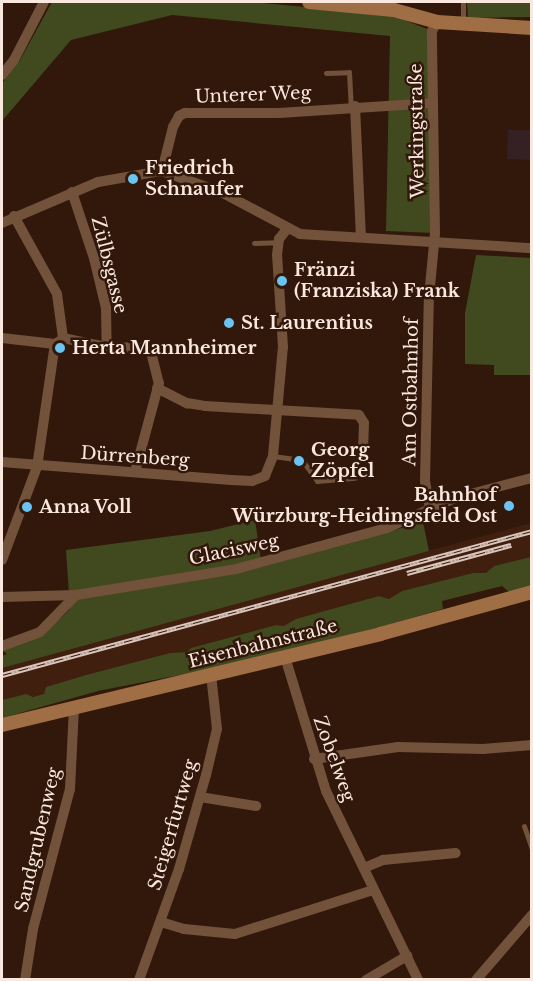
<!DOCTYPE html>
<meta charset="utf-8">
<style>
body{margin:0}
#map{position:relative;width:533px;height:981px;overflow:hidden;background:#32180b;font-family:"Libre Baskerville",serif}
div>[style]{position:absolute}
.built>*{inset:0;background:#401f0f}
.education>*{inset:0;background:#352123}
.green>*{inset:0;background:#414a1f}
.lane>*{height:5px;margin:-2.5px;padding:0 2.5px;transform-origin:2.5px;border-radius:2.5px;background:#72523a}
.street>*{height:10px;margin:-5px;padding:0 5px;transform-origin:5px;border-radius:5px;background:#72523a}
.secondary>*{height:14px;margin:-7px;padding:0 7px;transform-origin:7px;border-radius:7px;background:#a06e45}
.rail>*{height:5px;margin-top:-2.5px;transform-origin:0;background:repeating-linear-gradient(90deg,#32180b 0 9px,#dac6bc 0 18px);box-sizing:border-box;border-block:2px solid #dac6bc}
.dots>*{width:16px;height:16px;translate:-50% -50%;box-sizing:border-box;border:3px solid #32180b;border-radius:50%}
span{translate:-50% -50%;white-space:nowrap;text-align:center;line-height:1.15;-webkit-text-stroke:5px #32180b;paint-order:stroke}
.street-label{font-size:18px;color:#fae7de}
.poi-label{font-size:18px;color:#fae7de;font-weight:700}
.left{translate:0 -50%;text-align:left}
.right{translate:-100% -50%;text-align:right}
.frame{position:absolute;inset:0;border:3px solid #fae7de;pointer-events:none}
</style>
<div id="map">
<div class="built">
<div style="clip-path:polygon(531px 523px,531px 557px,494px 566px,486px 573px,473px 573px,402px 591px,389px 599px,379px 596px,284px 626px,276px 625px,191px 648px,187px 652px,170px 653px,86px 675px,46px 687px,44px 694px,33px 697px,26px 694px,2px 700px,2px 668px,21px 661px)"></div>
</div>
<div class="education">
<div style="clip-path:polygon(508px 130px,531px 130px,531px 160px,507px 159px)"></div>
</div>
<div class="green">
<div style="clip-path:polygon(52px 2px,250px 2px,392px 15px,432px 31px,435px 233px,386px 231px,390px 36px,172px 15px,71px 40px,2px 121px,2px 83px,19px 62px)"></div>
<div style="clip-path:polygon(467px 2px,531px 2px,531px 17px,468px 18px)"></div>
<div style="clip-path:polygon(476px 255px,531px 258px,531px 375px,494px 375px,494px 365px,465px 364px,465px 313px)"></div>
<div style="clip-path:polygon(255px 520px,262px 567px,423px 522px,429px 551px,2px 668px,2px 656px,7px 654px,2px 650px,61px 618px,70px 609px,66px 550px,210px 531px)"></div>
<div style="clip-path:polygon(531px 557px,531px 587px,509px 592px,502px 586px,442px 601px,443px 609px,359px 633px,210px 669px,98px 691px,2px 718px,2px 700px,26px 694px,33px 697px,44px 694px,46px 687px,86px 675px,170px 653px,187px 652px,191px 648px,276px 625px,284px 626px,296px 619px,379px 596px,389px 599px,402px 591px,473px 573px,486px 573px,494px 566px)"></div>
</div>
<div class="lane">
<div style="left:463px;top:24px;width:22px;rotate:-90deg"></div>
<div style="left:326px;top:73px;width:23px;rotate:-2deg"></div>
<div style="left:349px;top:72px;width:34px;rotate:87deg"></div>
<div style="left:254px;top:243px;width:24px;rotate:-2deg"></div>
<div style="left:273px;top:456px;width:29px;rotate:8deg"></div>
<div style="left:302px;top:460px;width:26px;rotate:54deg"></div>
<div style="left:317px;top:481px;width:38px;rotate:-5deg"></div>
<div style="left:524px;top:826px;width:24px;rotate:71deg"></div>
</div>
<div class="street">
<div style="left:2px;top:75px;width:19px;rotate:-51deg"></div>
<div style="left:14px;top:60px;width:65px;rotate:-62.7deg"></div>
<div style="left:355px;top:106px;width:131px;rotate:87.4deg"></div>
<div style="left:162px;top:171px;width:45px;rotate:-76deg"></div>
<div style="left:173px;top:127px;width:13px;rotate:-61deg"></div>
<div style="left:179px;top:116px;width:7px;rotate:-27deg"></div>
<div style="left:185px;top:113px;width:94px"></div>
<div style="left:279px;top:113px;width:154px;rotate:-3.7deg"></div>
<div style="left:72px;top:192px;width:70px;rotate:71.6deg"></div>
<div style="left:94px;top:258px;width:51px;rotate:76.5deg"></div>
<div style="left:106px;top:308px;width:39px;rotate:89deg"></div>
<div style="left:14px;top:216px;width:89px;rotate:61.1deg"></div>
<div style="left:57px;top:294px;width:44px;rotate:82.2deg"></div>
<div style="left:2px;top:223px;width:104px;rotate:-23.1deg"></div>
<div style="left:98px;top:182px;width:65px;rotate:-9.8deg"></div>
<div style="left:162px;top:171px;width:65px;rotate:19.8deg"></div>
<div style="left:223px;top:193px;width:87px;rotate:28deg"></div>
<div style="left:300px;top:234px;width:232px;rotate:3.5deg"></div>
<div style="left:2px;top:338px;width:53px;rotate:6.5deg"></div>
<div style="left:55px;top:344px;width:6px;rotate:-31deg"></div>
<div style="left:63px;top:338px;width:45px;rotate:11.6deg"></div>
<div style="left:107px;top:347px;width:43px;rotate:1.3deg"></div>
<div style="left:150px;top:348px;width:36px;rotate:76deg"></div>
<div style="left:159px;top:383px;width:92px;rotate:105.1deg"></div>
<div style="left:157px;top:388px;width:34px;rotate:27deg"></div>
<div style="left:187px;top:403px;width:18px;rotate:9deg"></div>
<div style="left:205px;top:406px;width:154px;rotate:3.3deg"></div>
<div style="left:359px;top:415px;width:9px;rotate:58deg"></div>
<div style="left:364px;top:423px;width:29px;rotate:92deg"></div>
<div style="left:2px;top:462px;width:230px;rotate:4.5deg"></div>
<div style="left:231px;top:480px;width:21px;rotate:3deg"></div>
<div style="left:252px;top:481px;width:14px;rotate:-21deg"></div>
<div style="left:265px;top:476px;width:22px;rotate:-68deg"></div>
<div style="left:273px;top:456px;width:109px;rotate:-84.8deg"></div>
<div style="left:283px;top:347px;width:92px;rotate:-93.7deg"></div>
<div style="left:277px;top:255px;width:16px;rotate:-83deg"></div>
<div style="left:279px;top:239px;width:13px;rotate:-51deg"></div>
<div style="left:430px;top:509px;width:28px;rotate:-100deg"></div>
<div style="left:425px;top:481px;width:184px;rotate:-88.8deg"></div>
<div style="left:429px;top:297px;width:64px;rotate:-84.6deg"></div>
<div style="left:435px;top:233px;width:202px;rotate:-90.9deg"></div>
<div style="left:432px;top:31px;width:10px;rotate:-61deg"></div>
<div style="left:2px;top:560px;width:99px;rotate:-69.4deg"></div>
<div style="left:37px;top:467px;width:124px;rotate:-81.7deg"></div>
<div style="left:2px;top:597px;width:74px;rotate:-1.5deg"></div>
<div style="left:2px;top:646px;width:40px;rotate:-20.2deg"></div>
<div style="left:40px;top:632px;width:52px;rotate:-45.8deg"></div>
<div style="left:76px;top:595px;width:162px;rotate:-9.2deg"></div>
<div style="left:236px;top:569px;width:156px;rotate:-15.2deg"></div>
<div style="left:387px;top:528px;width:74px;rotate:-23.8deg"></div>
<div style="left:455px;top:498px;width:80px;rotate:-14.6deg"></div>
<div style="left:285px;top:657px;width:140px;rotate:73deg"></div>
<div style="left:326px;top:791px;width:210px;rotate:64deg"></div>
<div style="left:314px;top:759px;width:85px;rotate:-8.1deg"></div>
<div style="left:398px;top:747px;width:85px;rotate:1.3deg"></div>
<div style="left:483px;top:749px;width:49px;rotate:-4.7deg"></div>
<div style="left:200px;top:797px;width:57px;rotate:9.1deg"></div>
<div style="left:364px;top:868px;width:21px;rotate:-23deg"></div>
<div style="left:383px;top:860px;width:73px;rotate:-5.5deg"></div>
<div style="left:161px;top:922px;width:24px;rotate:17deg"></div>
<div style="left:184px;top:929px;width:51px;rotate:5.6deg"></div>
<div style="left:235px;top:934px;width:145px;rotate:-17.7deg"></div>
<div style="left:25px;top:980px;width:52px;rotate:-81.1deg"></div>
<div style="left:33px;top:929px;width:145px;rotate:-75.2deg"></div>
<div style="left:70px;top:789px;width:82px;rotate:-87.2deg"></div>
<div style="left:139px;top:980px;width:118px;rotate:-70.2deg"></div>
<div style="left:179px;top:869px;width:98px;rotate:-74deg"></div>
<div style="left:206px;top:775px;width:47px;rotate:-76.6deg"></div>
<div style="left:217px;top:729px;width:54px;rotate:-96.3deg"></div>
<div style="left:366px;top:980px;width:48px;rotate:-30.3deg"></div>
<div style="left:476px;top:980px;width:86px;rotate:-49.3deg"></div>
</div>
<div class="secondary">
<div style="left:309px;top:2px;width:85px;rotate:5.4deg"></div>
<div style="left:394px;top:10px;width:45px;rotate:15.6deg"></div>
<div style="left:437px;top:22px;width:95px;rotate:3.6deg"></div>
<div style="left:2px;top:725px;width:389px;rotate:-13.5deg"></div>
<div style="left:380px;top:634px;width:158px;rotate:-15.4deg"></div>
</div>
<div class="rail">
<div style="left:407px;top:573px;width:108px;rotate:-15.1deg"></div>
<div style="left:2px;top:675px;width:549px;rotate:-15.2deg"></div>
</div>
<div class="dots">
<div style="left:133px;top:179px;background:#6bc3f2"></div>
<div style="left:282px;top:281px;background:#6bc3f2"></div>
<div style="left:229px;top:323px;background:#6bc3f2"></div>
<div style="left:60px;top:348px;background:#6bc3f2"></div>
<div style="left:299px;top:461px;background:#6bc3f2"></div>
<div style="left:509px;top:506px;background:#6bc3f2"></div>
<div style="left:27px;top:507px;background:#6bc3f2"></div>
</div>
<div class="street-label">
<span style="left:253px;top:95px;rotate:-2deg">Unterer Weg</span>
<span style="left:417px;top:131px;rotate:-91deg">Werkingstraße</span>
<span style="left:109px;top:265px;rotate:76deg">Zülbsgasse</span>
<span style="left:411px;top:392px;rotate:-89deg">Am Ostbahnhof</span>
<span style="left:135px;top:457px;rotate:4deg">Dürrenberg</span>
<span style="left:234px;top:550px;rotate:-12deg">Glacisweg</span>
<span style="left:263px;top:644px;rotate:-14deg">Eisenbahnstraße</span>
<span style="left:334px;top:759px;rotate:70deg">Zobelweg</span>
<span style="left:173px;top:825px;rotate:-74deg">Steigerfurtweg</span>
<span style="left:38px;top:840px;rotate:-77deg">Sandgrubenweg</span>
</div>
<div class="poi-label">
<span class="left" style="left:145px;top:179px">Friedrich<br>Schnaufer</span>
<span class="left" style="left:294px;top:281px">Fränzi<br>(Franziska) Frank</span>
<span class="left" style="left:241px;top:323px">St. Laurentius</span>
<span class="left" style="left:72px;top:348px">Herta Mannheimer</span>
<span class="left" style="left:311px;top:461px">Georg<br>Zöpfel</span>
<span class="right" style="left:497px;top:506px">Bahnhof<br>Würzburg-Heidingsfeld Ost</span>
<span class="left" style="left:39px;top:507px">Anna Voll</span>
</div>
<div class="frame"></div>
</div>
